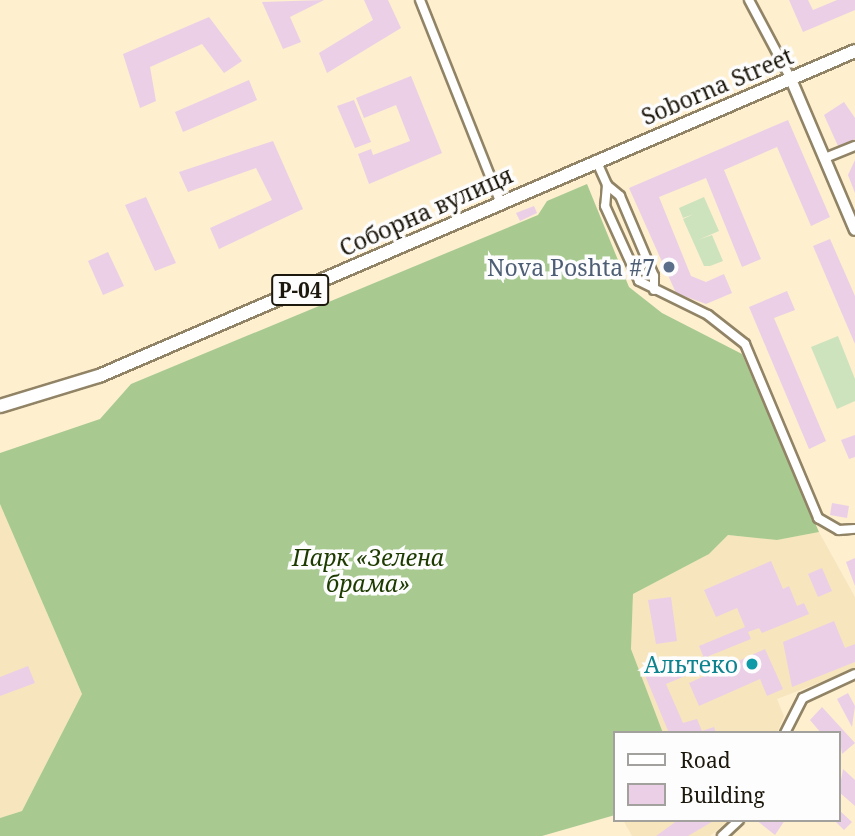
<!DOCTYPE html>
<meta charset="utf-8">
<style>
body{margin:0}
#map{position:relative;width:855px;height:836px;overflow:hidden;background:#feefcf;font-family:"Noto Serif",serif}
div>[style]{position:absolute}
.built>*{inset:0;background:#f7e5be}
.green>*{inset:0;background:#cce3bd}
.forest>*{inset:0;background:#a8ca91}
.building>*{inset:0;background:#ebcfe7}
.roads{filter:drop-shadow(2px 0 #918466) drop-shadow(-2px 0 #918466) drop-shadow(0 2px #918466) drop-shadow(0 -2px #918466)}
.street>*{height:8px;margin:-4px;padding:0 4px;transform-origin:4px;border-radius:4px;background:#fff}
.secondary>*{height:10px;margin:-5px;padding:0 5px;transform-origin:5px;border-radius:5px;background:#fff}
.primary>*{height:12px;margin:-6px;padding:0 6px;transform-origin:6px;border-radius:6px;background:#fff}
.dots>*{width:19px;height:19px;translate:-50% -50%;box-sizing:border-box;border:4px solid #fdfdfd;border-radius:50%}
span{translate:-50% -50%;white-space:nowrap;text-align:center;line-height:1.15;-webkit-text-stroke:7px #fdfdfd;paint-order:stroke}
.shield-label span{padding:2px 5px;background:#fdfdfd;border:2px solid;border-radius:5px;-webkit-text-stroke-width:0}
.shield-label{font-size:21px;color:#1d180d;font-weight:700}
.street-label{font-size:23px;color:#1d180d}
.service-label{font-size:23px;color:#4e5e75}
.right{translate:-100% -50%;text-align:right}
.park-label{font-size:23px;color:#1d3b00;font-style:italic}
.culture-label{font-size:23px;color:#0d838f}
.legend{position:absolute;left:613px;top:731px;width:228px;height:91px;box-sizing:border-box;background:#fdfdfd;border:2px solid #a3a19d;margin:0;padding:9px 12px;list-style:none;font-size:21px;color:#1d180d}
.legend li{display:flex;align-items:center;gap:14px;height:35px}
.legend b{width:35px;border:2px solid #a3a19d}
</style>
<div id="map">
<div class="built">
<div style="clip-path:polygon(0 504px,82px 694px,22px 811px,0 818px)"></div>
<div style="clip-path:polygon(819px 532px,855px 597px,855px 669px,777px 699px,784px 716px,777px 733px,663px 733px,631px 649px,633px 594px,709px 554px,728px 535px,777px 540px)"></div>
<div style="clip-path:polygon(623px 820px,729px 820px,710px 836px,632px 836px)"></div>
</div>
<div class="green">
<div style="clip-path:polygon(704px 197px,719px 231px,698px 240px,712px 235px,723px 261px,710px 266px,704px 266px,683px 219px,694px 214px,683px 218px,679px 208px)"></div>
<div style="clip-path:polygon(838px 336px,855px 379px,855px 401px,837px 409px,811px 347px)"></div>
</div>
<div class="forest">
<div style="clip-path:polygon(587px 184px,629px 287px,662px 313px,742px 354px,819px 532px,777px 540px,728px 535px,709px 554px,633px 594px,631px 649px,663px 733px,615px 733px,615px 815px,542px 836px,0 836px,0 818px,22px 811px,82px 694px,0 504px,0 453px,100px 419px,131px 384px,538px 215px,547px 201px)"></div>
</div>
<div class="building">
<div style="clip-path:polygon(324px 0,290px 17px,301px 42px,283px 49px,262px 2px)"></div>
<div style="clip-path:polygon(364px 0,388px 0,401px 28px,327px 73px,319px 53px,373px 20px)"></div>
<div style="clip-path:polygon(789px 0,808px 0,813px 10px,837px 0,855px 0,855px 10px,803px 32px)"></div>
<div style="clip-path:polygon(209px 17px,242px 61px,224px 73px,202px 44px,150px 67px,156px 101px,140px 108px,123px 54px)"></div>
<div style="clip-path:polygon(411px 76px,442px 153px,369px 184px,358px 154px,371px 149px,373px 155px,410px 141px,396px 105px,364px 118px,356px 98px)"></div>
<div style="clip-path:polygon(249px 80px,257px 100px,183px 132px,175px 112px)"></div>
<div style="clip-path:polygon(354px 100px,371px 142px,355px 148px,337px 106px)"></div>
<div style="clip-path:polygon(844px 102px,855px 118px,855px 139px,838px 146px,824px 115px)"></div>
<div style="clip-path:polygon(788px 120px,830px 217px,811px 226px,777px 147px,724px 170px,761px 259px,742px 267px,706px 178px,659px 197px,691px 276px,706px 282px,724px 274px,732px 293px,706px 304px,676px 293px,629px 188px)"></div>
<div style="clip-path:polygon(273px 141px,303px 209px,219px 249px,210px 228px,272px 200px,256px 168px,188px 192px,179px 172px)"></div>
<div style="clip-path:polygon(855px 160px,855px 193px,848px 175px)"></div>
<div style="clip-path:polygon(146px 197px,176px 263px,155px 271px,125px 205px)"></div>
<div style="clip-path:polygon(534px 206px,537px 213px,520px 221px,516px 213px)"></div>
<div style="clip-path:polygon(830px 239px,855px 296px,855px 344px,813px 246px)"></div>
<div style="clip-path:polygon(108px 252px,124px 286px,103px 295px,88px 261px)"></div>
<div style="clip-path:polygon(787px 291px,795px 310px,774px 318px,826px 441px,809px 449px,749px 307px)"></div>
<div style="clip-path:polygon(855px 435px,855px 457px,849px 459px,841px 440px)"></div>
<div style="clip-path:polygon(832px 503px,849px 506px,847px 518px,830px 515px)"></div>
<div style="clip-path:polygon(855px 558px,855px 586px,846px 562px)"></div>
<div style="clip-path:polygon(771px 561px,783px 589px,789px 586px,797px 606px,804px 603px,809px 614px,762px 633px,759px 628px,748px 632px,751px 639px,704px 658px,699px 646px,745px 627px,737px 608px,716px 617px,704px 590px)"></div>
<div style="clip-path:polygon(822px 568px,832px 591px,818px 597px,808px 574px)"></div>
<div style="clip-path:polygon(671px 597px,677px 641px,656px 644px,648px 600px)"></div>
<div style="clip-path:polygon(834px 621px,845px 648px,855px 644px,855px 662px,792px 687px,783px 642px)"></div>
<div style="clip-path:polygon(765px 649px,783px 689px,767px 696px,760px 679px,699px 706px,689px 683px)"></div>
<div style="clip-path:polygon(678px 658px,685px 676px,666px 684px,683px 723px,697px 719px,702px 731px,714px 727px,716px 733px,669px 733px,644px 673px)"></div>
<div style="clip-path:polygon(28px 666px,35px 683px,0 696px,0 677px)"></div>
<div style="clip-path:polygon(848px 693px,855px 706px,852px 727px,837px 699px)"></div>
<div style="clip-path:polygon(822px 707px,855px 743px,842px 754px,839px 733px,821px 733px,810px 720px)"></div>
<div style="clip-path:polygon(843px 769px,855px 780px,855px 806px,839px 792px)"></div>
<div style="clip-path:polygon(839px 810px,852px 822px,844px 830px,834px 820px,839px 820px)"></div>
<div style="clip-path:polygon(678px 820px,715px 820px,688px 836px,656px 836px)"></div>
<div style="clip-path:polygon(756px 820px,785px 820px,775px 835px)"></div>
</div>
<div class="roads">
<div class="street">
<div style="left:420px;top:0;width:216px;rotate:68.3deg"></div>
<div style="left:749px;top:0;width:87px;rotate:62deg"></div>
<div style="left:825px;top:158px;width:32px;rotate:-22deg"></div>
<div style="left:596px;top:160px;width:27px;rotate:66deg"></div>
<div style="left:607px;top:185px;width:17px;rotate:40deg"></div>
<div style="left:620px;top:196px;width:87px;rotate:67deg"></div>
<div style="left:654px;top:276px;width:14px;rotate:90deg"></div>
<div style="left:607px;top:185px;width:21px;rotate:95deg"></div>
<div style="left:605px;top:206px;width:82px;rotate:65.6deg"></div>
<div style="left:639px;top:281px;width:77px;rotate:26.2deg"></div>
<div style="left:708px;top:315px;width:47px;rotate:38.1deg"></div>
<div style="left:745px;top:344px;width:189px;rotate:67.2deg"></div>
<div style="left:818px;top:518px;width:24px;rotate:30deg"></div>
<div style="left:839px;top:530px;width:16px;rotate:-4deg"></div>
<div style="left:785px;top:733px;width:39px;rotate:-63deg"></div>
<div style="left:803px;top:698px;width:57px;rotate:-24.8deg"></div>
<div style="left:722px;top:836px;width:23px;rotate:-43deg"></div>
</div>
<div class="secondary">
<div style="left:790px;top:77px;width:166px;rotate:67deg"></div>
</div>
<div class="primary">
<div style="left:0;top:406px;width:103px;rotate:-16.9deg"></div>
<div style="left:99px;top:376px;width:823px;rotate:-23.26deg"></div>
</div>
</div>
<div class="dots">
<div style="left:669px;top:267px;background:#5c6f8a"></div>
<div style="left:752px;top:664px;background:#0f9aa8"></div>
</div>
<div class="shield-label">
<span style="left:300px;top:290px">Р-04</span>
</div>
<div class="street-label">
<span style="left:717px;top:86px;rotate:-23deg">Soborna Street</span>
<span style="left:426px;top:211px;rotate:-24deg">Соборна вулиця</span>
</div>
<div class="service-label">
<span class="right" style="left:655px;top:267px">Nova Poshta #7</span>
</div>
<div class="park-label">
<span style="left:368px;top:570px">Парк «Зелена<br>брама»</span>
</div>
<div class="culture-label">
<span class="right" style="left:738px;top:664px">Альтеко</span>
</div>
<ul class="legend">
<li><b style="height:9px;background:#fff"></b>Road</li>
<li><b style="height:19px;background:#ebcfe7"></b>Building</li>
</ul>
</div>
